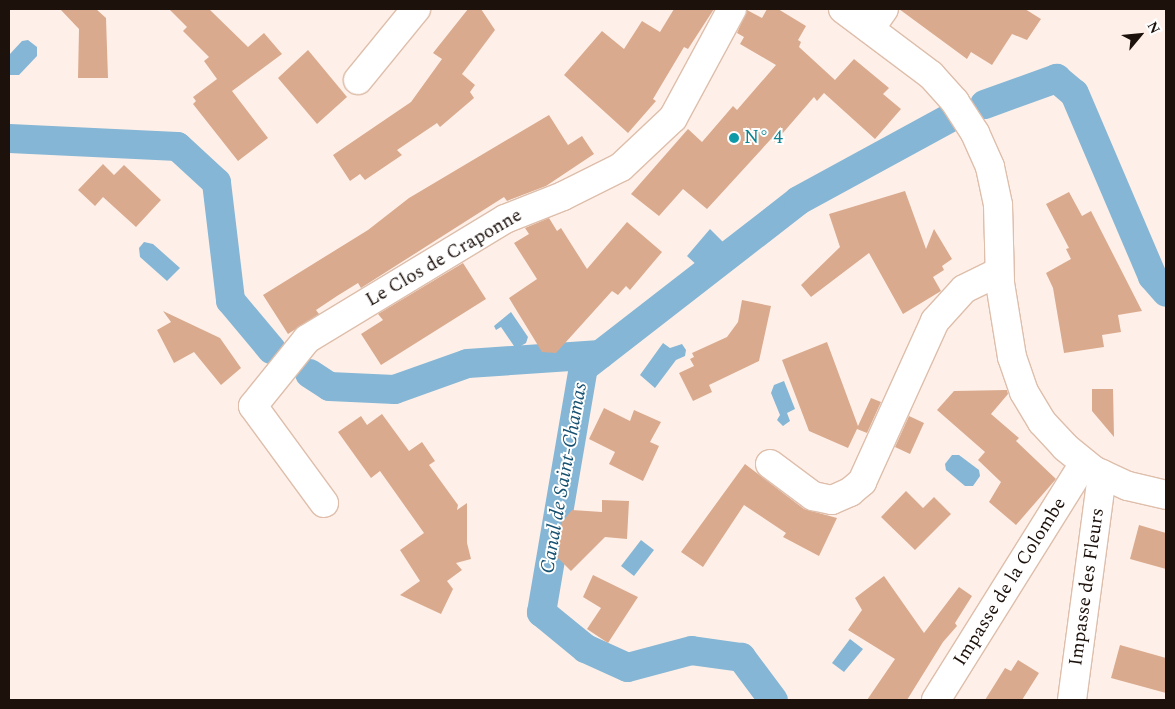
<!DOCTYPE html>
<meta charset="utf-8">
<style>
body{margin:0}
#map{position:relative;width:1175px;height:709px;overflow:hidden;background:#fef0e8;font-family:Spectral,serif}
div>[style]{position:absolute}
.water>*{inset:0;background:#85b6d5}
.canal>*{height:29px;margin:-14.5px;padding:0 14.5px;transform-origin:14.5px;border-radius:14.5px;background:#85b6d5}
.building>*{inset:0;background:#daaa8e}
.roads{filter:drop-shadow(1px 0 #debeab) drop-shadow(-1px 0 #debeab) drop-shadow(0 1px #debeab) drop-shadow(0 -1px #debeab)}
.street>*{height:28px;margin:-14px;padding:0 14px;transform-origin:14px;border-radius:14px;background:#fff}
.dots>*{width:14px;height:14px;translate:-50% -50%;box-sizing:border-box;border:2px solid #fff;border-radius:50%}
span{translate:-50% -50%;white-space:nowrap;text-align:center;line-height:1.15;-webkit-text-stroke:4px #fff;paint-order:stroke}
.culture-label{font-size:19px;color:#0d838f}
.left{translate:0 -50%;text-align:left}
.street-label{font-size:19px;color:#1c110b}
.water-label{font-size:20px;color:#165171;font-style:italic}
.frame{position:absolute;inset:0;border:10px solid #1c110b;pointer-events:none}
.north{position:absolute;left:1115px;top:10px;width:50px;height:50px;-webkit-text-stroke:4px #fff;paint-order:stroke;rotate:62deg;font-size:14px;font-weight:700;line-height:20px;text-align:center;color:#1c110b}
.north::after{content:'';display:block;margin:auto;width:18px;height:22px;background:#1c110b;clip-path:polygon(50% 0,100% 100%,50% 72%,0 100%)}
</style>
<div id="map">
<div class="water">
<div style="clip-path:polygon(28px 40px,37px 47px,37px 56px,19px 75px,9px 75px,9px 55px,22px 41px)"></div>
<div style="clip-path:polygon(710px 229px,726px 245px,699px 267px,687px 256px)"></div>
<div style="clip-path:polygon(144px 242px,153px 244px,180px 268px,167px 281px,140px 257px,139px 248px)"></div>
<div style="clip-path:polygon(511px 312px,528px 337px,526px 343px,519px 347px,514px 346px,501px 327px,496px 330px,494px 326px)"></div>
<div style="clip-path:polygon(663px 343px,670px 348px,682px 344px,686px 350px,685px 356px,676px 360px,655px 388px,640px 375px)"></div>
<div style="clip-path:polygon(784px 381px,795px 409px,787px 413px,790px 421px,783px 426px,777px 420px,780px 415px,771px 393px,774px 385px)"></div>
<div style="clip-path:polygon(952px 455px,959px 455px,979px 470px,980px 476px,973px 486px,965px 486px,946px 470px,945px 464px)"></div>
<div style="clip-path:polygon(641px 540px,654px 550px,634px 576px,621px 566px)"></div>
<div style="clip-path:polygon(850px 639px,863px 649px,844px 672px,832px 663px)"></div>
</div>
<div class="canal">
<div style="left:984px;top:104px;width:77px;rotate:-19.9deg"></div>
<div style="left:1056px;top:78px;width:23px;rotate:40deg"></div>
<div style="left:1074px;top:93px;width:199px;rotate:66.9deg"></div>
<div style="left:1152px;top:276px;width:21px;rotate:49deg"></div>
<div style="left:9px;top:138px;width:168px;rotate:2.7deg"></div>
<div style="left:177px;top:146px;width:53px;rotate:42.7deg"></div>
<div style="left:216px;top:182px;width:119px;rotate:83.2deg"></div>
<div style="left:230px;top:300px;width:64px;rotate:50.1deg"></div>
<div style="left:309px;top:373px;width:24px;rotate:33deg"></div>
<div style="left:329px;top:386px;width:65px;rotate:2.6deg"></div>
<div style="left:394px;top:389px;width:77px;rotate:-19.6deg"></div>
<div style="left:467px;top:363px;width:133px;rotate:-3.9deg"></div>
<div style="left:773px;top:700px;width:54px;rotate:-126.7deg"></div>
<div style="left:741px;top:657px;width:50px;rotate:-172deg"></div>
<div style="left:691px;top:650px;width:66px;rotate:165.1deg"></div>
<div style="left:627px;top:667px;width:46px;rotate:-155.7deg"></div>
<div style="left:585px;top:648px;width:57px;rotate:-140.7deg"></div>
<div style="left:541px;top:612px;width:249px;rotate:-80.3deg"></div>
<div style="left:583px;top:367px;width:272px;rotate:-37.8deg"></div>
<div style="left:798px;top:200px;width:175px;rotate:-28.6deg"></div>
</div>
<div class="building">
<div style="clip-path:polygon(60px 9px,96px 9px,106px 18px,108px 78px,78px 78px,79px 29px)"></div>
<div style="clip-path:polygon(169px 9px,209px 9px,248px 47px,264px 33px,282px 54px,232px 91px,268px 138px,238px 161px,193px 104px,196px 101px,193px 97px,217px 79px,204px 61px,209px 57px,183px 31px,187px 27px)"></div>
<div style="clip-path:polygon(468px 9px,481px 9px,495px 30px,462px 74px,475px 85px,470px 92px,474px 98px,440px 127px,437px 123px,397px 150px,402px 155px,365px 180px,360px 174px,350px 181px,333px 155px,411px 102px,442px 59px,433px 53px)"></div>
<div style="clip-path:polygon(674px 9px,714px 9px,688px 49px,684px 47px,653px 99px,656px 101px,628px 133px,564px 75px,602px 31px,624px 49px,642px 21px,660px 32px)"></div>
<div style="clip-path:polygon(767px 9px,778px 9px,806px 26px,798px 40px,801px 42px,799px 47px,835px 80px,854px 59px,889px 88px,883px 94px,901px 109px,875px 139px,824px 93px,817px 101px,814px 97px,775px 142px,771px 139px,707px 209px,683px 189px,659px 216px,631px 194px,688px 129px,702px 142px,733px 106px,737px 110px,776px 65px,740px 44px,744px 37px,737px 33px,747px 10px,762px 18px)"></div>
<div style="clip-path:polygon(899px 9px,1025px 9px,1041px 19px,1027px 40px,1012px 34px,992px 65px,971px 52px,967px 59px)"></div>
<div style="clip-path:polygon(308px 50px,347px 97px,317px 124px,278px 78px)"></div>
<div style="clip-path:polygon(549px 115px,568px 145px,582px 136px,594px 154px,546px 186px,507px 201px,504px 197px,375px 279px,361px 288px,358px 283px,337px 296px,316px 310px,319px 314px,288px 334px,263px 295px,368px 230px,409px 198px)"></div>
<div style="clip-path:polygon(103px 164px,114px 175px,124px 165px,161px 200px,136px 227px,103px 197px,95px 206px,78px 190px)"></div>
<div style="clip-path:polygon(905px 191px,926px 249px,934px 229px,952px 259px,942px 266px,944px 270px,933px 277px,941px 291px,903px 314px,869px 253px,811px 297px,801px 285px,840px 247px,829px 214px)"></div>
<div style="clip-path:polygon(1069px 192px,1082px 216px,1091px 211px,1142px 311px,1118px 315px,1121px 332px,1102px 335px,1104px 347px,1064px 353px,1053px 288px,1046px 273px,1071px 259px,1066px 249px,1069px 248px,1046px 204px)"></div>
<div style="clip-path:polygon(549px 218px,557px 231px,561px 228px,587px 269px,627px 222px,662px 252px,630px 290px,626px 286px,618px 295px,612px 291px,556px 353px,542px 352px,509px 298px,537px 279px,514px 243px,529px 234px,525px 228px)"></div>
<div style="clip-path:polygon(463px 263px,486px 299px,381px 365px,361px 334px,383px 320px,378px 314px)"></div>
<div style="clip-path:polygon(742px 300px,771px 306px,759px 361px,709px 385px,712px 392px,693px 401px,679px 373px,694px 366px,690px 359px,694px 357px,692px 353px,727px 337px,738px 322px)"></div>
<div style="clip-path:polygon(163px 311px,220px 338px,241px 368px,221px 385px,194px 352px,174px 363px,157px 330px,171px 322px)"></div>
<div style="clip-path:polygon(827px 342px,858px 426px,871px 398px,881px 402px,867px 433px,857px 429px,848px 448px,809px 431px,782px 360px)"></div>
<div style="clip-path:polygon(1092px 389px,1113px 389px,1114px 437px,1092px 411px)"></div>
<div style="clip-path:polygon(1007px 390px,1008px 394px,991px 414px,1019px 438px,1016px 441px,1056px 479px,1016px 525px,989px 502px,1001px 482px,978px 460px,985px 452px,937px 410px,954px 391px)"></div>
<div style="clip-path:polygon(604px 408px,630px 421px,634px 410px,661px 422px,650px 442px,659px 446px,643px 481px,609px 464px,615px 452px,589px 439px)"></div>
<div style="clip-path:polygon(382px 414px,409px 451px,422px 442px,435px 461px,429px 465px,458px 505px,457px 510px,467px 503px,467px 543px,471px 559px,456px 563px,462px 570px,447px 581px,453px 589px,441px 614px,400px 595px,420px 581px,400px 550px,424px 533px,380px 471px,371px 478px,338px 432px,361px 416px,367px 425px)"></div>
<div style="clip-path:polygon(909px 416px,924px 423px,910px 454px,895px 447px)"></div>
<div style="clip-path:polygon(745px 464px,804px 509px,837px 518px,819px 556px,783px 537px,786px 533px,744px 505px,703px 567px,681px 552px)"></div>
<div style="clip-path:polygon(906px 491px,923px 508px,934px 497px,951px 514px,915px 550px,881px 517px)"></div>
<div style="clip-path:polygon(602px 500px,629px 501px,627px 539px,605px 537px,571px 571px,558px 558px,562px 522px,572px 510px,602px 512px)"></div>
<div style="clip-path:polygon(1139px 525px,1166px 533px,1166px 569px,1130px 559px)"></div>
<div style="clip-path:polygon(593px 575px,638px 597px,608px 643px,587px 629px,601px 608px,583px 597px)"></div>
<div style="clip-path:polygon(884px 576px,924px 633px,959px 587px,972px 596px,955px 623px,957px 626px,943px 642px,907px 700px,867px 700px,895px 659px,848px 630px,862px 610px,855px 598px)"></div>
<div style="clip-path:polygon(1120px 645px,1166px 658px,1166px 693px,1111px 678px)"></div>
<div style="clip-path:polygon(1018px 660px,1039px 673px,1022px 700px,985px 700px,1005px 668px,1011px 671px)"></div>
</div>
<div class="roads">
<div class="street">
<div style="left:843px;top:9px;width:110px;rotate:36.9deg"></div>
<div style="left:931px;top:75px;width:36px;rotate:48deg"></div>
<div style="left:955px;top:102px;width:37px;rotate:57deg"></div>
<div style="left:975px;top:133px;width:37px;rotate:66deg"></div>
<div style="left:990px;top:167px;width:39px;rotate:78deg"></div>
<div style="left:998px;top:205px;width:78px;rotate:88.5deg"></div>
<div style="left:1000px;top:283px;width:75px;rotate:80.8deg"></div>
<div style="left:1012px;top:357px;width:37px;rotate:71deg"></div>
<div style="left:1024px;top:392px;width:35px;rotate:59deg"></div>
<div style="left:1042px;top:422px;width:34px;rotate:47deg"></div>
<div style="left:1065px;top:447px;width:36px;rotate:39deg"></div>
<div style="left:1093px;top:470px;width:38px;rotate:25deg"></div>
<div style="left:1128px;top:486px;width:39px;rotate:13deg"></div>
<div style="left:870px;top:29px;width:24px;rotate:-55deg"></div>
<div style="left:358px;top:80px;width:92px;rotate:-50.8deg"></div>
<div style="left:770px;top:464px;width:54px;rotate:36.7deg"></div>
<div style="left:813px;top:496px;width:19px;rotate:12deg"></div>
<div style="left:832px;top:500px;width:20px;rotate:-24deg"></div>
<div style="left:850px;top:492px;width:16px;rotate:-40deg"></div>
<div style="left:862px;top:482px;width:177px;rotate:-65.6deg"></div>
<div style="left:935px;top:321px;width:43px;rotate:-47.8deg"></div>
<div style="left:964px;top:289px;width:39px;rotate:-26deg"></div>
<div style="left:324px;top:503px;width:120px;rotate:-126.2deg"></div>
<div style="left:253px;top:406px;width:86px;rotate:-51.1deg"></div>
<div style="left:307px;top:339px;width:232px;rotate:-31.2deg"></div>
<div style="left:505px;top:219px;width:62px;rotate:-21.6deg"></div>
<div style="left:563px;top:196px;width:65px;rotate:-26.6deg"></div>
<div style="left:621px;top:167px;width:71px;rotate:-43.3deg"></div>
<div style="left:673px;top:118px;width:124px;rotate:-61.6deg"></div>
<div style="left:936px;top:700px;width:279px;rotate:-58deg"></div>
<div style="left:1072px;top:700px;width:228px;rotate:-82.4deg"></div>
</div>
</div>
<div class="dots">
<div style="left:734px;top:138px;background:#0f9aa8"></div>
</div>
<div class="culture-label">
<span class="left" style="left:744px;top:138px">N° 4</span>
</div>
<div class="street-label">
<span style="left:444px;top:258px;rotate:-30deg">Le Clos de Craponne</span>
<span style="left:1010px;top:582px;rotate:-58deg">Impasse de la Colombe</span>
<span style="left:1087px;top:587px;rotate:-82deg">Impasse des Fleurs</span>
</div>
<div class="water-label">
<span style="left:564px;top:478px;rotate:-80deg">Canal de Saint-Chamas</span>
</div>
<div class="frame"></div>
<div class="north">N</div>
</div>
